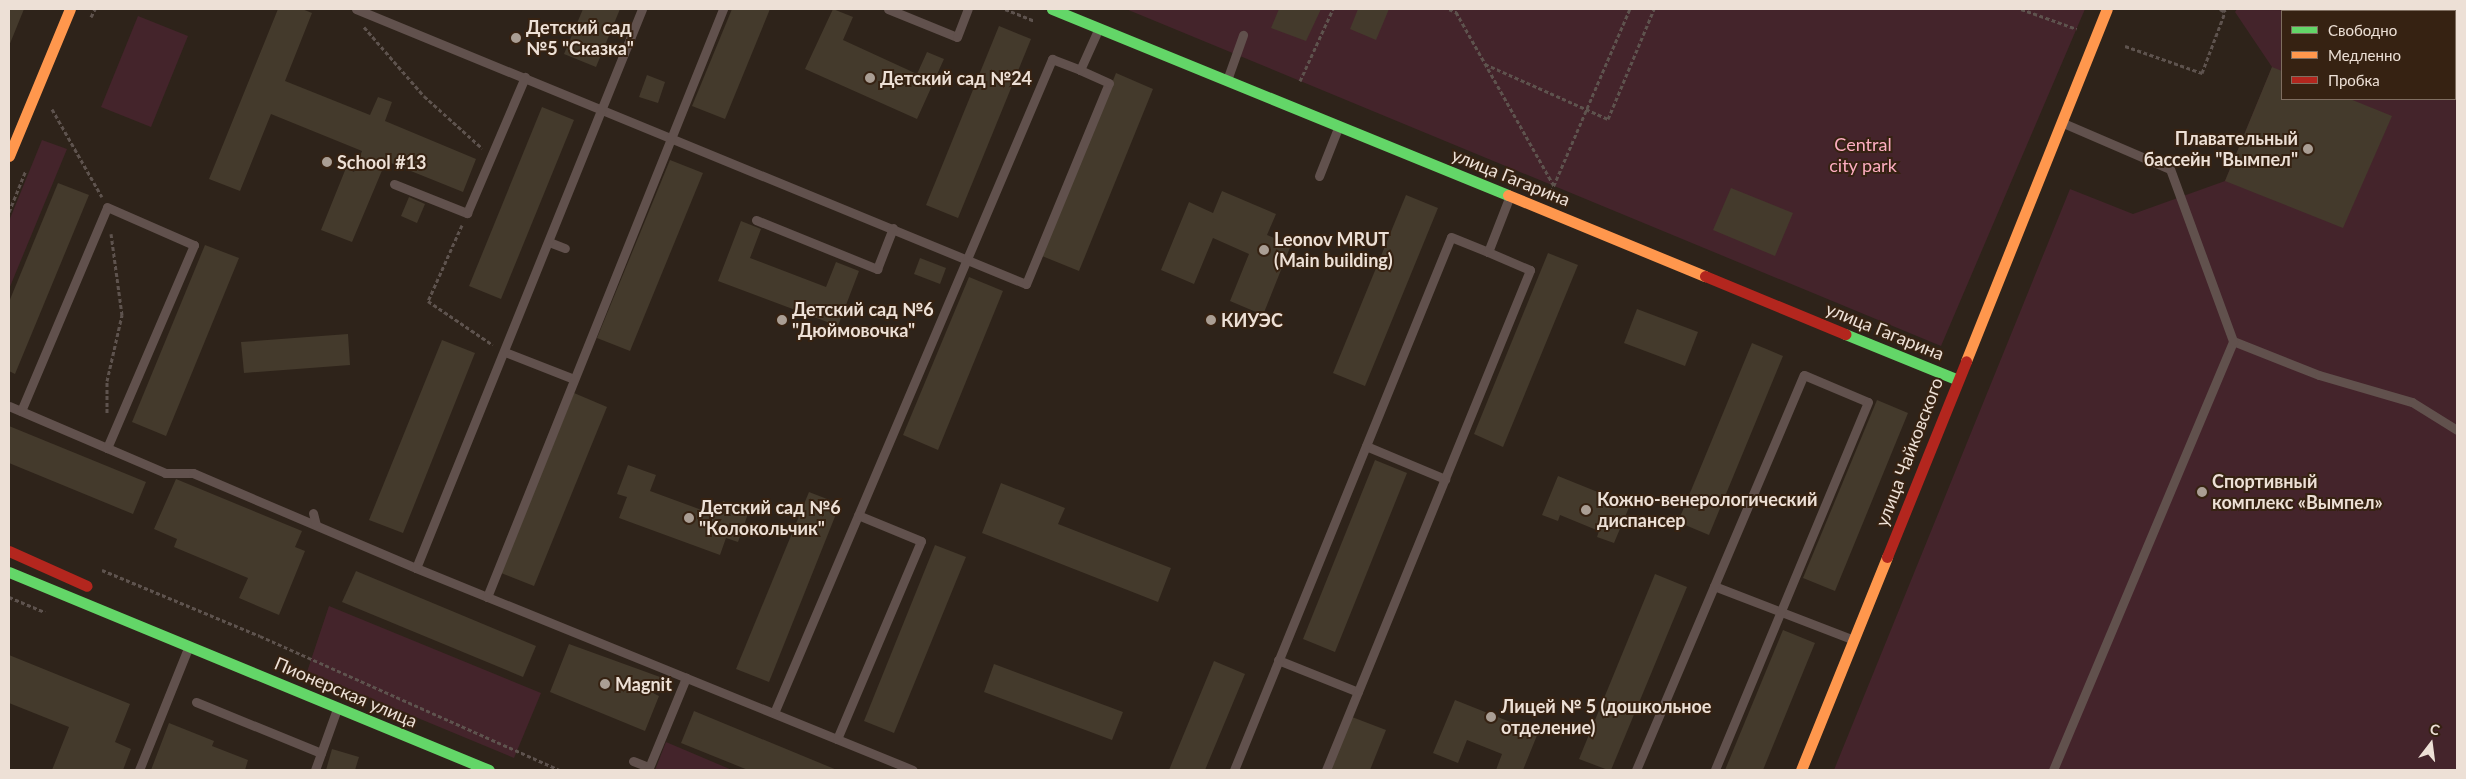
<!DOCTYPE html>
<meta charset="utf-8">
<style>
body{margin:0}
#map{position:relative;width:2466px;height:779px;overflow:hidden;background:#2e231a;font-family:Lato,sans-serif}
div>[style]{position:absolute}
.green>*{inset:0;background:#44242b}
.building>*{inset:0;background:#443a2c}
.path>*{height:3px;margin-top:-1.5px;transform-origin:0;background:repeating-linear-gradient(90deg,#5e534e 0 4px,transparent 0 6.5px)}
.lane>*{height:9px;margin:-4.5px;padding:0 4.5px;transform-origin:4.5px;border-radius:4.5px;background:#61514d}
.fast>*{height:11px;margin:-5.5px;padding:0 5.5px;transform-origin:5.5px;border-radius:5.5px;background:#63d668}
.slow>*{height:11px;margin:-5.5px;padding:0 5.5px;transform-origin:5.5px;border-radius:5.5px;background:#ff974d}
.jam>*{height:11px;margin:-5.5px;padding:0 5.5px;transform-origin:5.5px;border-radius:5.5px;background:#b3261e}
.dots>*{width:14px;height:14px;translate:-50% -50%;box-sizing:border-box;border:2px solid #362212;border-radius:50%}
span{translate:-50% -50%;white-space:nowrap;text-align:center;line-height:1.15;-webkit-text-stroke:4px #362212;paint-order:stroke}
.poi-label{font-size:18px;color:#ede0d6;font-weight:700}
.left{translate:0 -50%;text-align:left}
.right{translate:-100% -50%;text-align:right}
.park-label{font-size:18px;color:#fdadc0}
.street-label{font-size:18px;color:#ede0d6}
.frame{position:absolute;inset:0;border:10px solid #ede0d6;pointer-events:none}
.legend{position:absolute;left:2281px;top:10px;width:175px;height:90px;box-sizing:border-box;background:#362212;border:1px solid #7f6e60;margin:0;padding:6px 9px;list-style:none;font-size:15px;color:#ede0d6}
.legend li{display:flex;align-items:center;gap:10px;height:25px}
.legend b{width:25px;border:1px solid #7f6e60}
.north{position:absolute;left:2406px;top:719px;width:50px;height:50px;-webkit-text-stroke:4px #362212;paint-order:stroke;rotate:15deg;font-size:14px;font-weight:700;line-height:20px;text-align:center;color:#ede0d6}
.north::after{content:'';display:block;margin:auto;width:18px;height:22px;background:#ede0d6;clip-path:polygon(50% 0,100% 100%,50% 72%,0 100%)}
</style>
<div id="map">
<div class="green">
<div style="clip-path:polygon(1126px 9px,2085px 9px,1941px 346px)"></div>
<div style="clip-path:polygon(evenodd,2237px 9px,2457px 9px,2457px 770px,1834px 770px,2070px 189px,2133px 214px,2225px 181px,2272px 67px,2235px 12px,2237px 9px,2282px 11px,2455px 11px,2455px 99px,2282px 99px,2282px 11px)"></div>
<div style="clip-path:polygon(138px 16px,188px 36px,151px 127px,101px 107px)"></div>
<div style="clip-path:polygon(42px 140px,67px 149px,9px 289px,9px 221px)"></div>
<div style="clip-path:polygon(329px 606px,541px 693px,514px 758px,307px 672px)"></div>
<div style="clip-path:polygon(666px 742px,732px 770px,655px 770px)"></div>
</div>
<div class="building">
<div style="clip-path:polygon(9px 9px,24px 9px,9px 46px)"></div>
<div style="clip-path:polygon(278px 9px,302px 9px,312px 13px,285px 81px,370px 115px,378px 97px,392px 102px,385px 121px,476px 159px,463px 192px,386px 161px,352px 242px,321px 230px,346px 168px,354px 172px,362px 151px,271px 114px,240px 191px,209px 179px)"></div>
<div style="clip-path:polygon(583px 9px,620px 9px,596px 67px,564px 54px)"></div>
<div style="clip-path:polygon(732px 9px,770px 9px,725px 119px,692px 106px)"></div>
<div style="clip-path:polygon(833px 9px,853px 17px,843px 40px,917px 74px,927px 52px,944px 59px,917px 119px,805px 69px)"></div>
<div style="clip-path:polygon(1279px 9px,1321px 9px,1306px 41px,1271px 28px)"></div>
<div style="clip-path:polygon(1358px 9px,1389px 9px,1376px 40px,1350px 29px)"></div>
<div style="clip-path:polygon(999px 26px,1031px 39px,958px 218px,926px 205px)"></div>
<div style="clip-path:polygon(2272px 67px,2282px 71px,2282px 99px,2350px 99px,2392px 116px,2343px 228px,2225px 181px)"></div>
<div style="clip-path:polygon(1116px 73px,1153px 89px,1079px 271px,1042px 256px)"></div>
<div style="clip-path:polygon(647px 75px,665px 82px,658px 103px,639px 97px)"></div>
<div style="clip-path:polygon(542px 107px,574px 120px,501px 299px,469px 286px)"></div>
<div style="clip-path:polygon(670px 160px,703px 173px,630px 351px,597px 338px)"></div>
<div style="clip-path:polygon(58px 183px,89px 195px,15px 374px,9px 371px,9px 302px)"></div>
<div style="clip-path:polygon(1731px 188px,1793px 213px,1775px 256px,1713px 230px)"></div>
<div style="clip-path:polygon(1222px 191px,1276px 214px,1267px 235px,1291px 245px,1263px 315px,1230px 301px,1249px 254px,1213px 238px,1194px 284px,1161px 270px,1189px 202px,1213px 213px)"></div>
<div style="clip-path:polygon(1406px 195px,1438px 208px,1365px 386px,1333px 373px)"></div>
<div style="clip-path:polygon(409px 197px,425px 204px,417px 223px,401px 216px)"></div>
<div style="clip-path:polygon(741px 221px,761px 229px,750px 258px,826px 287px,836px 262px,859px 271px,838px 326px,718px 281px)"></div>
<div style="clip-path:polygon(205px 245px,239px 258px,166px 436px,132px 422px)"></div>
<div style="clip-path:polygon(1548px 253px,1578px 265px,1503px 447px,1474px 434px)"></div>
<div style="clip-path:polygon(920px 258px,946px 268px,940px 284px,914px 274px)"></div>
<div style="clip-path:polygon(969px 277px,1003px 291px,938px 450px,903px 435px)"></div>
<div style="clip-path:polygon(1637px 309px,1698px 332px,1685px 366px,1624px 343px)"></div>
<div style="clip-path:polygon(348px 334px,350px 365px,244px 373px,241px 342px)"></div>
<div style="clip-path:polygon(442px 340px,475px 353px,403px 533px,369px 520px)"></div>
<div style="clip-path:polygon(1752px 343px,1783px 356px,1709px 535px,1678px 522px)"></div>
<div style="clip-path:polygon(574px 393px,607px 407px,534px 586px,501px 573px)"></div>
<div style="clip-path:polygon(1877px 400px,1908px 413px,1835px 591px,1803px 578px)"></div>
<div style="clip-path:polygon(9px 426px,146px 482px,133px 514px,9px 463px)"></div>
<div style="clip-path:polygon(1375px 460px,1407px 473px,1335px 652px,1303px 639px)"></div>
<div style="clip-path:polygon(628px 465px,656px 475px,650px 491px,718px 516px,723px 501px,749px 511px,738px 542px,726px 538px,720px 555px,619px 518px,627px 497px,617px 494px)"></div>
<div style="clip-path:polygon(1558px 476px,1630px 505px,1614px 543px,1597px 537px,1599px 531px,1560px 515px,1558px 521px,1542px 515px)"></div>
<div style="clip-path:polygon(176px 479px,302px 531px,295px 547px,305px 551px,279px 615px,239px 598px,248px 578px,174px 547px,177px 539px,154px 529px)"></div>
<div style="clip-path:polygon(1001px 483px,1065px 508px,1058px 524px,1171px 568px,1158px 602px,982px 533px)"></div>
<div style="clip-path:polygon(809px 492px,840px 504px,769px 682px,736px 669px)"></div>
<div style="clip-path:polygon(935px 545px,966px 557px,894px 733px,864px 721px)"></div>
<div style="clip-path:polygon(356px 571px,536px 646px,523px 677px,342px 602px)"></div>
<div style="clip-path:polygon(1655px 574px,1687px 587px,1611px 770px,1608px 770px,1579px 759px)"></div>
<div style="clip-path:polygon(1783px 630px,1815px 643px,1763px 770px,1725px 770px)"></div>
<div style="clip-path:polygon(569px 644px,660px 677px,653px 693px,659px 696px,645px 731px,550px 692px)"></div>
<div style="clip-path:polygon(9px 655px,130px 704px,115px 742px,131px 749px,123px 770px,52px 770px,69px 727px,9px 703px)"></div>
<div style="clip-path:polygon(1214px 661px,1245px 674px,1205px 770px,1169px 770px)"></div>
<div style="clip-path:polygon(994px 664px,1123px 712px,1112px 740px,984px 692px)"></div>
<div style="clip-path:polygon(1455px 700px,1538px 733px,1523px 770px,1496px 770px,1502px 754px,1467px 740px,1458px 763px,1433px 753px)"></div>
<div style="clip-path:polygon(694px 711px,837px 770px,748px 770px,681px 743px)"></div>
<div style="clip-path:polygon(1352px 717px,1386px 730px,1370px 770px,1330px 770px)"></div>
<div style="clip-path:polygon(169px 723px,214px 741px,212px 746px,248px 760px,245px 770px,151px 770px)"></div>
<div style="clip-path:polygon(332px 749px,359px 757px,355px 770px,326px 770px)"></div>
</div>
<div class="path">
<div style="left:1005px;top:9px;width:32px;rotate:22deg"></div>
<div style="left:1449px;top:9px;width:8px;rotate:23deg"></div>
<div style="left:1456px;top:12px;width:200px;rotate:60.6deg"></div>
<div style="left:2021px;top:9px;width:59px;rotate:19.7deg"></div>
<div style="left:2220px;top:9px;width:6px;rotate:31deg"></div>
<div style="left:2225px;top:12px;width:3px;rotate:-108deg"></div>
<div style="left:91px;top:17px;width:9px;rotate:-63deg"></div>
<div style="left:364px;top:27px;width:91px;rotate:49deg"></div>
<div style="left:424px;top:96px;width:78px;rotate:41.9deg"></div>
<div style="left:2125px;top:46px;width:82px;rotate:19.3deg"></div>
<div style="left:2202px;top:73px;width:65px;rotate:-69.3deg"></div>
<div style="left:1485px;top:64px;width:135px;rotate:24.1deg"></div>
<div style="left:1608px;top:119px;width:119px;rotate:-67.3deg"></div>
<div style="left:1300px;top:81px;width:79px;rotate:-65.4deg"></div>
<div style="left:52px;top:109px;width:101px;rotate:60.4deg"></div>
<div style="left:1551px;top:192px;width:199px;rotate:-66.7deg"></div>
<div style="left:9px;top:212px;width:45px;rotate:-68deg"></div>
<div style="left:462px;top:225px;width:83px;rotate:114.1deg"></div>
<div style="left:428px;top:301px;width:78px;rotate:34.1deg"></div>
<div style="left:107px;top:413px;width:32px;rotate:-90deg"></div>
<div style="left:107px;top:381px;width:68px;rotate:-77.2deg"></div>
<div style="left:122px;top:315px;width:82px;rotate:-97.7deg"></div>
<div style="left:102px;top:570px;width:171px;rotate:22.7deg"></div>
<div style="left:260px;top:636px;width:329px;rotate:24.1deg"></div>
<div style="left:9px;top:597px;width:39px;rotate:23deg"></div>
</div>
<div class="lane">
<div style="left:356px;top:9px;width:724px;rotate:22.32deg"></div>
<div style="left:1026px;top:284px;width:217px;rotate:-67.6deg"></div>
<div style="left:1109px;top:83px;width:32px;rotate:-156deg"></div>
<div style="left:888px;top:9px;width:74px;rotate:22.1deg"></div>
<div style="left:957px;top:37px;width:30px;rotate:-69deg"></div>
<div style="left:1227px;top:80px;width:48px;rotate:-70.4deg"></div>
<div style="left:1319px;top:176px;width:52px;rotate:-68.4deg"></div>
<div style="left:394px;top:184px;width:79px;rotate:21.7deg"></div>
<div style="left:467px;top:213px;width:148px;rotate:-66.9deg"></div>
<div style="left:756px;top:220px;width:131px;rotate:22deg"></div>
<div style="left:877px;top:269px;width:44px;rotate:-68.7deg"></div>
<div style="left:549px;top:242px;width:17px;rotate:21deg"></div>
<div style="left:2233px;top:341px;width:92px;rotate:21.6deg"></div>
<div style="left:2319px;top:375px;width:97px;rotate:16.2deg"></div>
<div style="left:2412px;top:402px;width:53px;rotate:31.9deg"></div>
<div style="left:505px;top:352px;width:74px;rotate:21.4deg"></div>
<div style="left:9px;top:406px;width:170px;rotate:23.2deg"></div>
<div style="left:165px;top:473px;width:28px"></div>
<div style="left:193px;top:473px;width:242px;rotate:23.1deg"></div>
<div style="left:416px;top:568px;width:536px;rotate:22.12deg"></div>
<div style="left:21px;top:411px;width:221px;rotate:-67.1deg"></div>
<div style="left:107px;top:207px;width:95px;rotate:23.6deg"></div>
<div style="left:194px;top:245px;width:221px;rotate:113.2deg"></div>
<div style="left:1366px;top:446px;width:86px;rotate:22.7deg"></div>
<div style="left:313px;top:513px;width:12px;rotate:76deg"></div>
<div style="left:416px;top:568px;width:603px;rotate:-67.99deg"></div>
<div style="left:1714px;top:586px;width:147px;rotate:21.1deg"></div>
<div style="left:487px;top:597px;width:634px;rotate:-68.13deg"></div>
<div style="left:1278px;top:660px;width:86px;rotate:21.8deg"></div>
<div style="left:196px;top:702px;width:135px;rotate:22.2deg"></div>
<div style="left:774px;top:713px;width:711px;rotate:-66.97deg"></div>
<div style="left:1052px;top:59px;width:30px;rotate:21deg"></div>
<div style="left:1080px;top:70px;width:44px;rotate:-65.8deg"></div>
<div style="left:837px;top:739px;width:215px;rotate:-67deg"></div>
<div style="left:921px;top:541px;width:68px;rotate:-157.6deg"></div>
<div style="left:633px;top:761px;width:17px;rotate:21deg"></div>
<div style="left:139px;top:770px;width:131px;rotate:-68.1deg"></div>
<div style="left:315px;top:770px;width:65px;rotate:-70.2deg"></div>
<div style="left:648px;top:770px;width:100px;rotate:-67.6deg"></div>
<div style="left:1234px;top:770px;width:575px;rotate:-67.85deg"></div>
<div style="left:1451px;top:237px;width:40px;rotate:22deg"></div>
<div style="left:1488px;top:252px;width:58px;rotate:-68.7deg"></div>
<div style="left:1326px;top:770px;width:540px;rotate:-67.8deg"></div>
<div style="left:1530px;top:270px;width:46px;rotate:-156.8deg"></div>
<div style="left:1636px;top:770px;width:429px;rotate:-67deg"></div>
<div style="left:1804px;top:375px;width:69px;rotate:22.9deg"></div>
<div style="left:1868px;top:402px;width:399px;rotate:112.6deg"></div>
<div style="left:2053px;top:770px;width:465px;rotate:-67.2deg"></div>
<div style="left:2233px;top:341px;width:183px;rotate:-110.1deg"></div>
<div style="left:2170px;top:169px;width:116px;rotate:-156.7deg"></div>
</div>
<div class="fast">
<div style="left:1052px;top:9px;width:492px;rotate:22.2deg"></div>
<div style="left:1845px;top:334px;width:120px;rotate:22.1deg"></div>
<div style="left:9px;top:572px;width:519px;rotate:22.42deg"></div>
</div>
<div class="slow">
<div style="left:9px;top:156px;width:159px;rotate:-67.5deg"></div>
<div style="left:1508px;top:195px;width:213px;rotate:22.4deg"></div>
<div style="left:1966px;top:361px;width:379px;rotate:-68.2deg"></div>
<div style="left:1801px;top:770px;width:230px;rotate:-68deg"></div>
</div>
<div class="jam">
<div style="left:1705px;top:276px;width:152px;rotate:22.5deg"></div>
<div style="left:9px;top:551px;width:85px;rotate:24.2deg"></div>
<div style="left:1887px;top:557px;width:211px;rotate:-68deg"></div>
</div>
<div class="dots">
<div style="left:516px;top:38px;background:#aa9e94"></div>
<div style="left:870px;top:78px;background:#aa9e94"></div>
<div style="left:2308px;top:149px;background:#aa9e94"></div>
<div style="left:327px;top:162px;background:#aa9e94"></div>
<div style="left:1264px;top:250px;background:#aa9e94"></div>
<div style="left:782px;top:320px;background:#aa9e94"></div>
<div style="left:1211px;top:320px;background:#aa9e94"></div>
<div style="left:2202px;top:492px;background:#aa9e94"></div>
<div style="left:1586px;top:510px;background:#aa9e94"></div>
<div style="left:689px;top:518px;background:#aa9e94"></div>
<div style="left:605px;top:684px;background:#aa9e94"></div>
<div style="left:1491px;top:717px;background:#aa9e94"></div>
</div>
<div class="poi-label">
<span class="left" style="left:526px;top:38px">Детский сад<br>№5 "Сказка"</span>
<span class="left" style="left:880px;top:78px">Детский сад №24</span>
<span class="right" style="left:2298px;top:149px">Плавательный<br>бассейн "Вымпел"</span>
<span class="left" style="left:337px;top:162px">School #13</span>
<span class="left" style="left:1274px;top:250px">Leonov MRUT<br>(Main building)</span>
<span class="left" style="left:792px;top:320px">Детский сад №6<br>"Дюймовочка"</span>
<span class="left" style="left:1221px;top:320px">КИУЭС</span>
<span class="left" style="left:2212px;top:492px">Спортивный<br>комплекс «Вымпел»</span>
<span class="left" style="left:1597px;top:510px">Кожно-венерологический<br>диспансер</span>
<span class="left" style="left:699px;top:518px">Детский сад №6<br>"Колокольчик"</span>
<span class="left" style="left:615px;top:684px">Magnit</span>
<span class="left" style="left:1501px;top:717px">Лицей № 5 (дошкольное<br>отделение)</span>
</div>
<div class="park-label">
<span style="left:1863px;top:155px">Central<br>city park</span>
</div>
<div class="street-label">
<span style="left:1511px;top:177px;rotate:22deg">улица Гагарина</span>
<span style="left:1885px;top:331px;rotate:22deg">улица Гагарина</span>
<span style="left:1909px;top:452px;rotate:-69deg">улица Чайковского</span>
<span style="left:346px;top:692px;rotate:23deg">Пионерская улица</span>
</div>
<div class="frame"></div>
<ul class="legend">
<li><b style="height:6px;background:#63d668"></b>Свободно</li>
<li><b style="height:6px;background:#ff974d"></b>Медленно</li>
<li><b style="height:6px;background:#b3261e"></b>Пробка</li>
</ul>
<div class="north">С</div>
</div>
